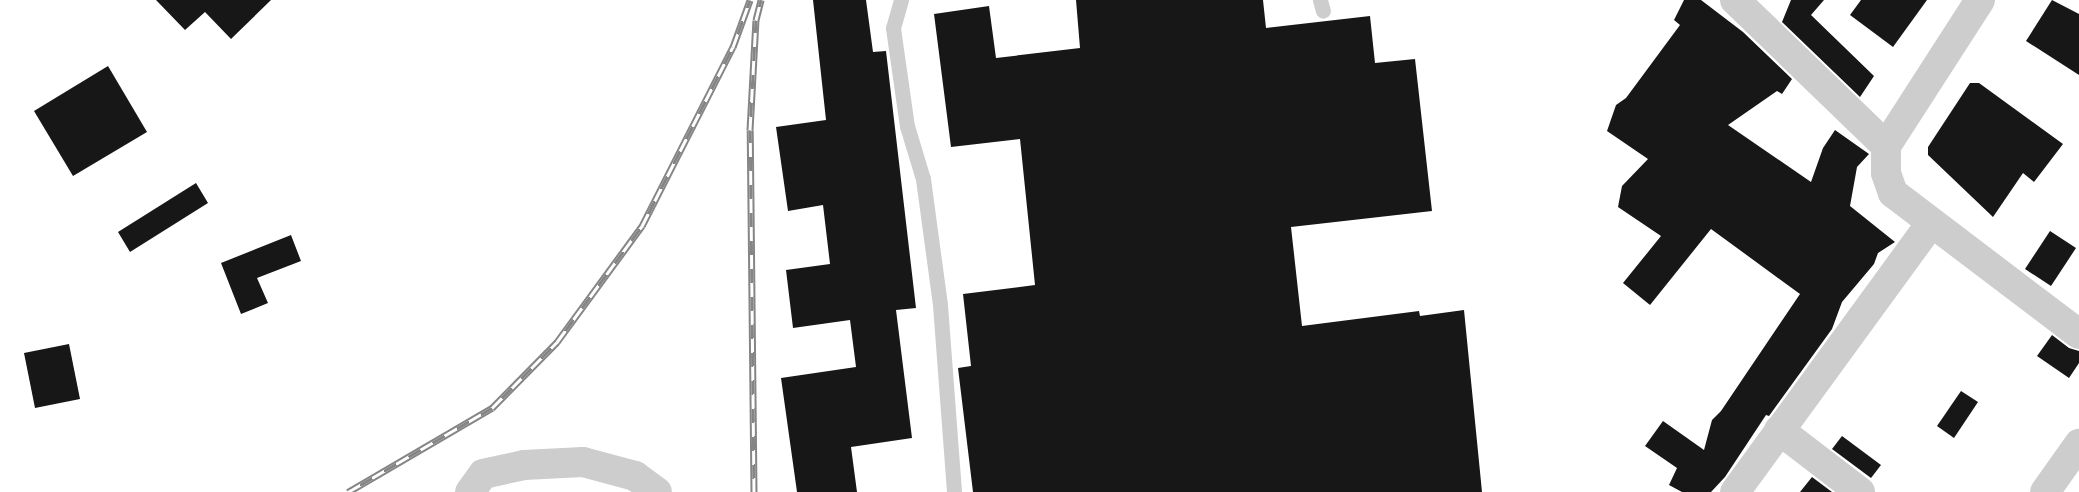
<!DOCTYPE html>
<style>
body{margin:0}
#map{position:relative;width:2079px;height:492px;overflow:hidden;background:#fff;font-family:Manrope,sans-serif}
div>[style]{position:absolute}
.building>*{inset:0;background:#171717}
.service>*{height:15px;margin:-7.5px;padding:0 7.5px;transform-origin:7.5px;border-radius:7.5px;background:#cdcdcd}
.minor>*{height:30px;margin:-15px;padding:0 15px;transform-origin:15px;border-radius:15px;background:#cdcdcd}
.rail>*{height:7px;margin-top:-3.5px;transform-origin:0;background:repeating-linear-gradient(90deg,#fff 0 14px,#858585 0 28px);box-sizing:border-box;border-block:2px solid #858585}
span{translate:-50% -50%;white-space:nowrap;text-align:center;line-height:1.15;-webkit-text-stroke:6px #fff;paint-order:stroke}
</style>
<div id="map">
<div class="building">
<div style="clip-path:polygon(156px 0,271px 0,231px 39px,205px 12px,185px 30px)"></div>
<div style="clip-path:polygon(813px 0,866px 0,873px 52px,886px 51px,916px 308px,896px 310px,912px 438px,851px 447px,857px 492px,797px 492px,781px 378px,856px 367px,850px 320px,793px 328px,786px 270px,830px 264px,823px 205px,788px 211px,776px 127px,826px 120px)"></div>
<div style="clip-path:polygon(1076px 0,1263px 0,1266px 28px,1370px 16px,1375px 63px,1415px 59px,1432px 211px,1291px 227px,1302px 326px,1419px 311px,1420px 316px,1464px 310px,1482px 492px,973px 492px,958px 368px,971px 366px,963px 294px,1035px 285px,1020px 139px,951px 147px,934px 14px,989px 6px,996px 58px,1080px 48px)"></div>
<div style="clip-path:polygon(1684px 0,1701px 0,1743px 32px,1792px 79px,1782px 94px,1777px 91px,1728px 125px,1811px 182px,1823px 148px,1835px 130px,1869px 154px,1857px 167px,1850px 206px,1895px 242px,1878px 253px,1874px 264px,1842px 302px,1832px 329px,1769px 416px,1766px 415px,1725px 477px,1711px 492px,1682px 492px,1669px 485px,1677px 468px,1645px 446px,1663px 421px,1704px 450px,1712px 420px,1721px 411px,1800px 294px,1711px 229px,1650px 305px,1623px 283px,1661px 236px,1618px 207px,1622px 186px,1648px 159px,1607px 131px,1616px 105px,1626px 98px,1680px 25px,1674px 20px)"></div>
<div style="clip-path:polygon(1791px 0,1824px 0,1811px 15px,1874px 76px,1860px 97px,1782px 22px)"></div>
<div style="clip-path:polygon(1861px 0,1927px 0,1893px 47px,1850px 15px)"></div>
<div style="clip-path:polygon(2052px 0,2079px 14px,2079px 75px,2026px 41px)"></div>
<div style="clip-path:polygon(108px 66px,147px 132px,73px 176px,34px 111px)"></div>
<div style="clip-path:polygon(1970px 83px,1979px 83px,2063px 144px,2034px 182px,2023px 173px,1993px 217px,1928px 155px,1928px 147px)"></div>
<div style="clip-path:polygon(196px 183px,208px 203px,130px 252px,118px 232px)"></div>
<div style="clip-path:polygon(2050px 231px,2076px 248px,2051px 286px,2025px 269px)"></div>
<div style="clip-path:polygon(291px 235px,301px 261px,257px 278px,268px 303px,241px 314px,221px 263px)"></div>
<div style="clip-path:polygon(2052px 335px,2069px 348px,2079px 351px,2079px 363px,2069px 378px,2037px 356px)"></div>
<div style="clip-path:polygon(69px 344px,80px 399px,35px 408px,24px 353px)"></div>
<div style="clip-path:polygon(1961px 391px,1978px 402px,1954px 438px,1937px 426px)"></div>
<div style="clip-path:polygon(1842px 436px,1881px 465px,1871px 478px,1832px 449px)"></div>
<div style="clip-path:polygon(1812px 477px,1832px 492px,1800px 492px)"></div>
</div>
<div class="service">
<div style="left:901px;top:0;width:29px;rotate:106deg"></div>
<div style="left:893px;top:28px;width:99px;rotate:81.9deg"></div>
<div style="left:907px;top:126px;width:55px;rotate:73.2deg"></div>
<div style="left:923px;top:179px;width:127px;rotate:82.3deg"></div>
<div style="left:940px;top:305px;width:188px;rotate:85.7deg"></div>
<div style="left:1320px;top:0;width:11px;rotate:75deg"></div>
</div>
<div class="minor">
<div style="left:1735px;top:0;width:210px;rotate:44deg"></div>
<div style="left:1980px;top:0;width:174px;rotate:122.8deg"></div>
<div style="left:1886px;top:146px;width:27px;rotate:90deg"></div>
<div style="left:1886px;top:173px;width:21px;rotate:71deg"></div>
<div style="left:1893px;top:193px;width:233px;rotate:37.2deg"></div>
<div style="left:1779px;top:430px;width:102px;rotate:37.4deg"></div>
<div style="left:470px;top:492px;width:22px;rotate:-54deg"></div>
<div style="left:483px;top:474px;width:42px;rotate:-12.4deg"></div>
<div style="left:524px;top:465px;width:59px;rotate:-2.9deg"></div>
<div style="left:583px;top:462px;width:54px;rotate:15.1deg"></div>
<div style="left:635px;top:476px;width:27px;rotate:36deg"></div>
<div style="left:1735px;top:492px;width:333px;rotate:-53.9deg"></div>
<div style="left:2045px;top:492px;width:59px;rotate:-54.7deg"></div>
</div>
<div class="rail">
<div style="left:348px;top:492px;width:167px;rotate:-30.3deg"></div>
<div style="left:492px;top:408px;width:93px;rotate:-45.4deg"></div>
<div style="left:557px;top:342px;width:144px;rotate:-53.8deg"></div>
<div style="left:642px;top:226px;width:201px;rotate:-63.1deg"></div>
<div style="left:733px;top:47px;width:50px;rotate:-70.1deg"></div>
<div style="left:754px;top:492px;width:362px;rotate:-90.6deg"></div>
<div style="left:750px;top:130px;width:110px;rotate:-86.9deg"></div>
<div style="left:756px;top:20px;width:21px;rotate:-76deg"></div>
</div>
</div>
